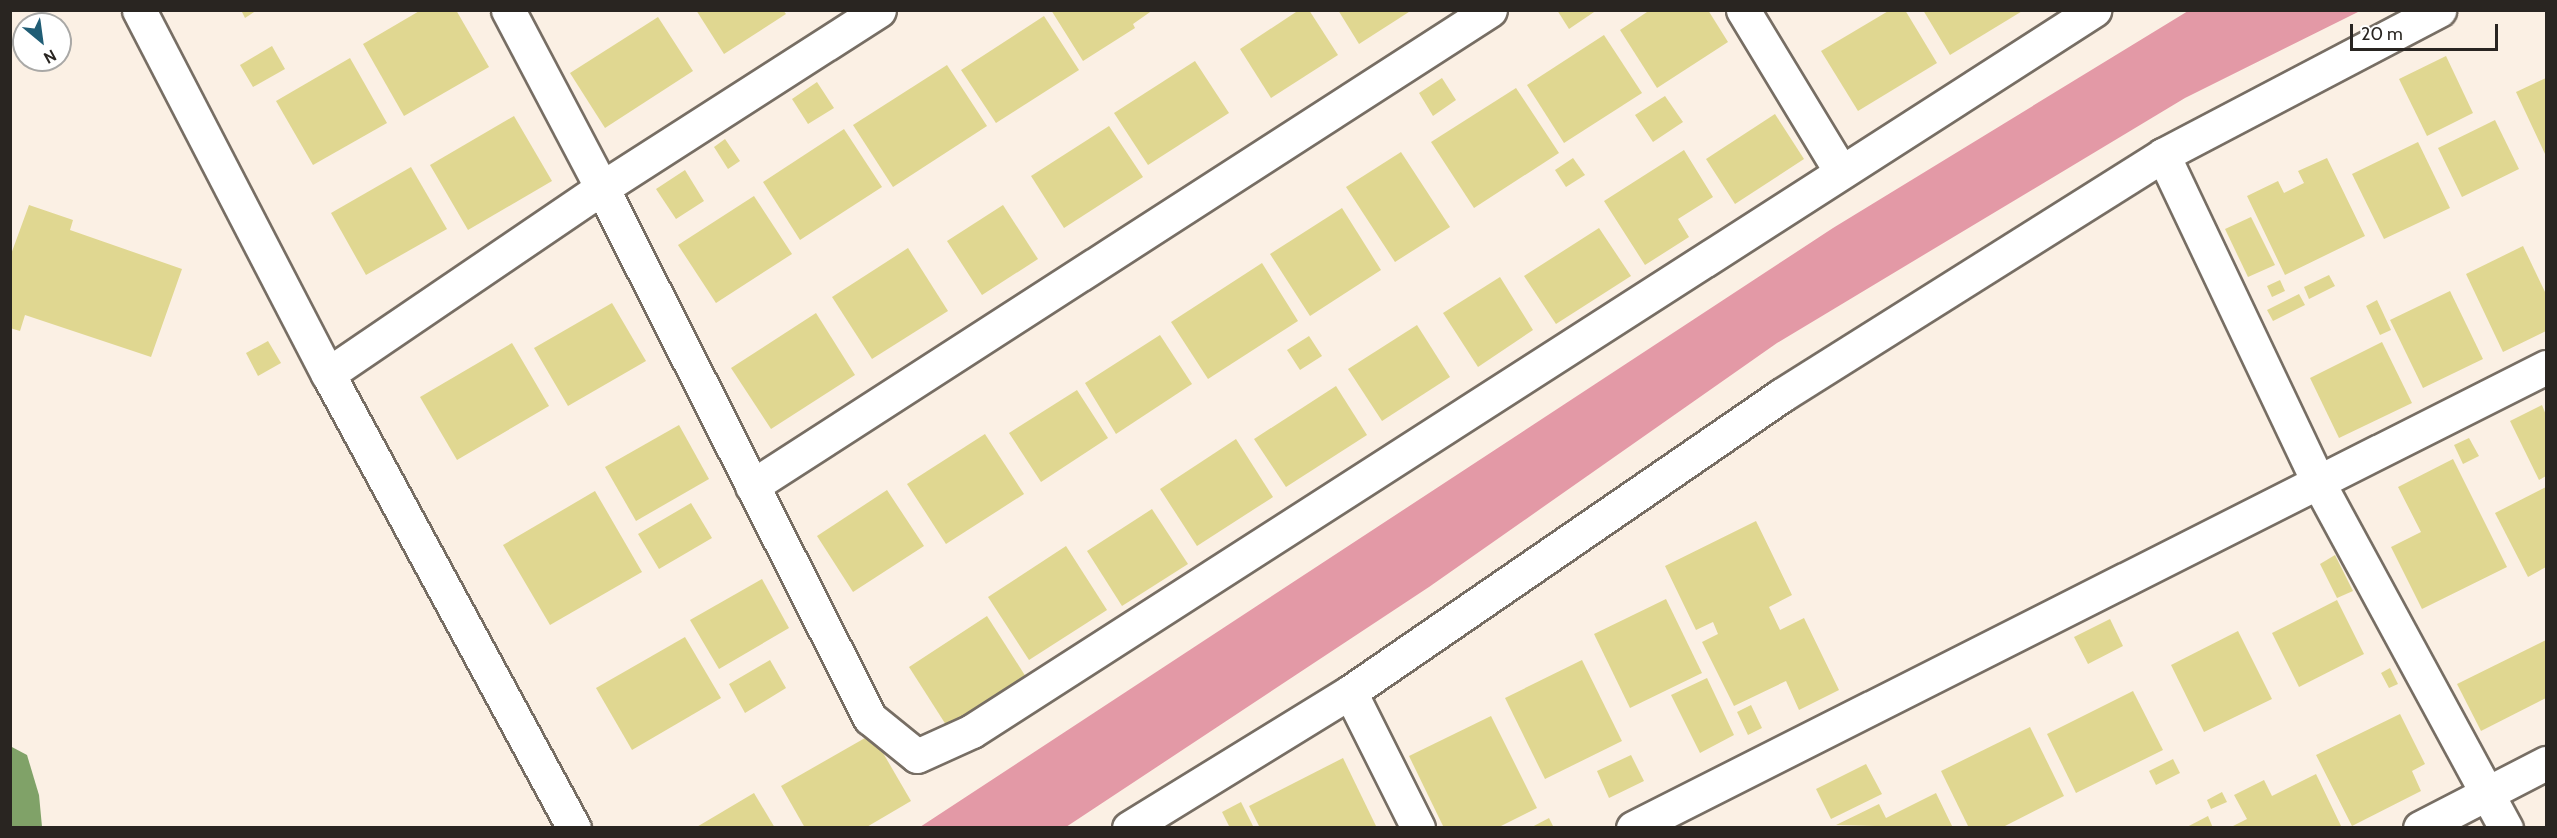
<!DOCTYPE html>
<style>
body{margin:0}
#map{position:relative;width:2557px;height:838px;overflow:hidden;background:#fbf0e4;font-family:Cabin,sans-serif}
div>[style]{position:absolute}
.forest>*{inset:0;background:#e399a6}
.water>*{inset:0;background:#80a268}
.building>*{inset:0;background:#e0d791}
.roads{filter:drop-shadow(2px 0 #776e64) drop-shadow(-2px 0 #776e64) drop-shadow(0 2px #776e64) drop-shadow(0 -2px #776e64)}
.minor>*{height:33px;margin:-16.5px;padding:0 16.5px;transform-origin:16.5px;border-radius:16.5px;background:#fff}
span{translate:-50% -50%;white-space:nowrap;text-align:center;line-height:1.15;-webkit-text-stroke:4.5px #fff;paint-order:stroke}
.frame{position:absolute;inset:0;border:12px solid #292521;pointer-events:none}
.north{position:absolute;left:12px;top:12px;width:60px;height:60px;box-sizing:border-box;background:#fff;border:2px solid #a9a8a6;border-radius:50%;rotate:151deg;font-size:16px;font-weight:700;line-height:24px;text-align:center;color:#292521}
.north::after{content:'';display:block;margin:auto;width:21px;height:27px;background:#205d75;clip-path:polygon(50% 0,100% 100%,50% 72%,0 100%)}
.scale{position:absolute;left:2350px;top:24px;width:148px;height:27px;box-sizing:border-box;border:3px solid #292521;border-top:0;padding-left:8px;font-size:18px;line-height:21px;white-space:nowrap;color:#292521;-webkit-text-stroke:4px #fff;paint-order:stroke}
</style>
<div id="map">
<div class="forest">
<div style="clip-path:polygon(2188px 11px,2360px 11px,2185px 98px,1777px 343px,1429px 587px,1066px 827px,920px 827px,1833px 228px)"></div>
</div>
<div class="water">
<div style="clip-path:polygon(10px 746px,27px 755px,39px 795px,42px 827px,11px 827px)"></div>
</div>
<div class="building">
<div style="clip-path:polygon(241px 10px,257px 10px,245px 18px)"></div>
<div style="clip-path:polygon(421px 10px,456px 10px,489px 67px,404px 116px,363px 44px)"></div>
<div style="clip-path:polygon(696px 10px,783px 10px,786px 14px,724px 54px)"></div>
<div style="clip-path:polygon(1051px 10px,1153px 10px,1133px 24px,1135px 28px,1083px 61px)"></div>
<div style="clip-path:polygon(1299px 10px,1309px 10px,1338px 55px,1271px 98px,1240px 49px)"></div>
<div style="clip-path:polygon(1338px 10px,1412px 10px,1359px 44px)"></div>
<div style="clip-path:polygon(1557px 10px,1597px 10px,1569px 29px)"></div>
<div style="clip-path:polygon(1650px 10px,1708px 10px,1728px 42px,1657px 88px,1620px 30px)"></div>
<div style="clip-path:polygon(1890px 10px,1905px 10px,1937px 63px,1858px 111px,1821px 51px)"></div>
<div style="clip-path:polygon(1923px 10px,2024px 10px,1950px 55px)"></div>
<div style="clip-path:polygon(1044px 16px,1079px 70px,996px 123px,961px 70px)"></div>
<div style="clip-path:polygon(658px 17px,693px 71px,605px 128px,570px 73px)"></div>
<div style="clip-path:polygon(1604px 35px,1642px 93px,1564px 143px,1527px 85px)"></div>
<div style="clip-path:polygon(272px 46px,285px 69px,253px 87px,240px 65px)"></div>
<div style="clip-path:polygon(2446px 56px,2473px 113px,2427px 136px,2399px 79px)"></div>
<div style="clip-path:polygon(350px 58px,387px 123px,313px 165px,276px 101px)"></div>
<div style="clip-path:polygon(1195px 61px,1229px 113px,1148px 165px,1114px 113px)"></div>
<div style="clip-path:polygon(947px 65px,987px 126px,893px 187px,853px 125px)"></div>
<div style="clip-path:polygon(1442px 78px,1456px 100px,1433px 116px,1419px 93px)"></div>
<div style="clip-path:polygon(2546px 78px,2546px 156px,2516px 92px)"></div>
<div style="clip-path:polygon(817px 82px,834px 108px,808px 124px,792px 99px)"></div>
<div style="clip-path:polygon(1516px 88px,1559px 153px,1474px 208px,1431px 142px)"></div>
<div style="clip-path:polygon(1665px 96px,1683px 122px,1653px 142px,1635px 115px)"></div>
<div style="clip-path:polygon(1775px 114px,1804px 159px,1735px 204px,1706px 159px)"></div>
<div style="clip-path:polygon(514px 116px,552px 181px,468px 230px,430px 165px)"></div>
<div style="clip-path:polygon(2495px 120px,2519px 169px,2462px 197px,2438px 148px)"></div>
<div style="clip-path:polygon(1109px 126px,1143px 177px,1064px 228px,1031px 176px)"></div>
<div style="clip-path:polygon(844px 129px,882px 187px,800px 240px,763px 182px)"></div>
<div style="clip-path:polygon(725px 139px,740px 161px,728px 169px,714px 147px)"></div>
<div style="clip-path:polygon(2418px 142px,2450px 208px,2384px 239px,2352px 174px)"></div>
<div style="clip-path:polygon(1684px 150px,1713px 197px,1678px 219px,1689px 237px,1645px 265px,1604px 201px)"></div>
<div style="clip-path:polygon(1401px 152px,1450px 227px,1395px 262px,1346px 187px)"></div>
<div style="clip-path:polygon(1573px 158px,1585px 175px,1566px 187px,1555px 170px)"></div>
<div style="clip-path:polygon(2327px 158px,2365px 236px,2285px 275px,2247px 196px,2278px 181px,2284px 193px,2304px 183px,2298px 171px)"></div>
<div style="clip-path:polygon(411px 167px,447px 229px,366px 275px,331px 213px)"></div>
<div style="clip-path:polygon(685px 170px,704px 201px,676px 219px,656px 189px)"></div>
<div style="clip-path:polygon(754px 196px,792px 254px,716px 303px,678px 245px)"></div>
<div style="clip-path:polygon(29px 205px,73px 220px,70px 230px,182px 269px,151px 357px,25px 315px,20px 331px,10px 328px,10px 257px)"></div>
<div style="clip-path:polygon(1003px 205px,1038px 259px,982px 295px,947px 241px)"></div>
<div style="clip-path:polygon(1342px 208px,1381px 270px,1310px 316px,1270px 254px)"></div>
<div style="clip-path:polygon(2251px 217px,2275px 265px,2248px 277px,2225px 229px)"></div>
<div style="clip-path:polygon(1599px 228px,1631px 276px,1556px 324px,1524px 276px)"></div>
<div style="clip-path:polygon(2523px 246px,2546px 294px,2546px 331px,2503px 352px,2466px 274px)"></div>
<div style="clip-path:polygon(908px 248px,948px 311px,872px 359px,832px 297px)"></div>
<div style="clip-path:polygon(1262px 263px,1298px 321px,1208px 379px,1171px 322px)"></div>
<div style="clip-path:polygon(2329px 275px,2335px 286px,2309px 299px,2304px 287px)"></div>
<div style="clip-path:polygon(1500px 277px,1533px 330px,1478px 367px,1443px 313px)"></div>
<div style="clip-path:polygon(2280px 280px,2285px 291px,2272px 297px,2267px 286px)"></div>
<div style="clip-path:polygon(2450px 291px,2483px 359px,2423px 388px,2390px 320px)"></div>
<div style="clip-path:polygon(2299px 294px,2305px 305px,2273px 321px,2267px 310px)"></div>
<div style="clip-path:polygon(2377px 300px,2391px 330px,2380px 335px,2366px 306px)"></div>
<div style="clip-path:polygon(612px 303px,646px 361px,568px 406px,534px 348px)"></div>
<div style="clip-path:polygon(816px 313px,855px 375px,771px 429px,731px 368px)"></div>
<div style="clip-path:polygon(1417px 325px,1450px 377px,1382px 421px,1348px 369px)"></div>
<div style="clip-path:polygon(1160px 335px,1192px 384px,1116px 434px,1085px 383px)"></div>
<div style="clip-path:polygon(1309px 336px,1322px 356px,1300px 370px,1287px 350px)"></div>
<div style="clip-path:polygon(268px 341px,281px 363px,258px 376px,246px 353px)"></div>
<div style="clip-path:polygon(2382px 342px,2412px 403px,2339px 438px,2310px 378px)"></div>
<div style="clip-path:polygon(512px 343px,549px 406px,457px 460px,420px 397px)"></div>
<div style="clip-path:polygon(1336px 386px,1367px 435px,1286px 487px,1254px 439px)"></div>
<div style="clip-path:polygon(1077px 390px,1108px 438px,1041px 482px,1009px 433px)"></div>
<div style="clip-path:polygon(2542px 405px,2546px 415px,2546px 476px,2539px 480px,2510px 421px)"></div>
<div style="clip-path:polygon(679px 425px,709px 479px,636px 521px,605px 467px)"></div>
<div style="clip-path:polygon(985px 434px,1024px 494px,946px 544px,907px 484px)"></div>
<div style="clip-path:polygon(2469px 438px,2479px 456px,2463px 464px,2454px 445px)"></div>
<div style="clip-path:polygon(1236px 439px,1273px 497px,1197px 546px,1160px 489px)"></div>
<div style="clip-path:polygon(2453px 459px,2507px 567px,2422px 609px,2391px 547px,2421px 532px,2398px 487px)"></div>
<div style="clip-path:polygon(2546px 487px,2546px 567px,2528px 577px,2495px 513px)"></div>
<div style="clip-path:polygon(887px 490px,924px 546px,853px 592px,817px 536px)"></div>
<div style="clip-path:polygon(595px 491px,642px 572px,550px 625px,503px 545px)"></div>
<div style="clip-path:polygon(691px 503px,712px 538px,659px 569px,638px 534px)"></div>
<div style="clip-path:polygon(1152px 509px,1188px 564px,1122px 606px,1087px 551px)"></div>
<div style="clip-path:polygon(1756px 521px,1792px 595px,1769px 607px,1780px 630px,1804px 618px,1839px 690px,1799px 710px,1786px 681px,1734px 706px,1702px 642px,1718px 634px,1713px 622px,1696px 630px,1665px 566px)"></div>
<div style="clip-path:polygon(1066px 546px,1107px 610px,1029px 660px,988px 597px)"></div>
<div style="clip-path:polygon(2335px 555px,2353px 591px,2337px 598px,2320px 564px)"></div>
<div style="clip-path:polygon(762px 579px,789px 628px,719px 669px,690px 620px)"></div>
<div style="clip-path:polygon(1666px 599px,1702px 673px,1630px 708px,1594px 634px)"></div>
<div style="clip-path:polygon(2337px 600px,2364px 654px,2299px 687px,2272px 633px)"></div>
<div style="clip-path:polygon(987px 616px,1026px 677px,948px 728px,909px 667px)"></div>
<div style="clip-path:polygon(2110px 619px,2123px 646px,2088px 664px,2074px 637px)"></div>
<div style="clip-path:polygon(2238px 631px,2272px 699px,2204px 732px,2171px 665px)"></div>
<div style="clip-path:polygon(685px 637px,721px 698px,632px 750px,596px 688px)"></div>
<div style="clip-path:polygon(2546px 640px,2546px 698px,2481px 731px,2457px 684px)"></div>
<div style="clip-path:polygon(770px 660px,786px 688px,745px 713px,729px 684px)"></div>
<div style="clip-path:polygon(1582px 660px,1622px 741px,1545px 779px,1505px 698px)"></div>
<div style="clip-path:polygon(2390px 668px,2398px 684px,2389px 688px,2381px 673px)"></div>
<div style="clip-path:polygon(1707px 678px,1734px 735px,1700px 753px,1671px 695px)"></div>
<div style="clip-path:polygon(2133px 691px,2163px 750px,2076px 793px,2047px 734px)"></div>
<div style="clip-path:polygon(1751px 705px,1762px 728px,1748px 735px,1737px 712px)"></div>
<div style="clip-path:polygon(2400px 714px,2425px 764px,2412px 771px,2421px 791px,2352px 826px,2316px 755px)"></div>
<div style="clip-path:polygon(1491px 716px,1537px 808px,1497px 828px,1444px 828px,1409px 756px)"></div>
<div style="clip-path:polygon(2030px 727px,2064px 796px,2001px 828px,1969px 828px,1941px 771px)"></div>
<div style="clip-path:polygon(872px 734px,911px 801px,865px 828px,805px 828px,781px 786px)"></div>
<div style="clip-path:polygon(1631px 755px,1644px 781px,1609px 798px,1597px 771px)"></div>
<div style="clip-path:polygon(1343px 758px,1377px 828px,1260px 828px,1249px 806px)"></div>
<div style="clip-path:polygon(2173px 759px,2180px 773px,2156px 785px,2149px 771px)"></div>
<div style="clip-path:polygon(1866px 764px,1882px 794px,1831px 819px,1816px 789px)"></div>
<div style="clip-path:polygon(2316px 774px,2342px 828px,2229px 828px,2247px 819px,2234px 795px,2264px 780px,2272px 796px)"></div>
<div style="clip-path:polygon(2222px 792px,2227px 802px,2211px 809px,2207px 800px)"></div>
<div style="clip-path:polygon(754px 793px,775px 828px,695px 828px)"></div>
<div style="clip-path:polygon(1936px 793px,1953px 828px,1836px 825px,1879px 804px,1886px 818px)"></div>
<div style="clip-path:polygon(1241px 802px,1254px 828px,1230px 828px,1222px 812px)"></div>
<div style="clip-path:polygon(2208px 816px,2213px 828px,2185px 828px)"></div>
<div style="clip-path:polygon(1549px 818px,1554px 828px,1530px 828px)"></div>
</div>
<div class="roads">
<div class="minor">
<div style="left:139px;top:10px;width:410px;rotate:62.6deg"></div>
<div style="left:328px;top:374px;width:516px;rotate:61.55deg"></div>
<div style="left:508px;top:10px;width:201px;rotate:62.2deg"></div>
<div style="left:602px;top:188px;width:594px;rotate:63.18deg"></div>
<div style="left:870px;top:718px;width:60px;rotate:39deg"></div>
<div style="left:917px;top:756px;width:60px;rotate:-24.4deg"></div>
<div style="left:972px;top:731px;width:1334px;rotate:-32.72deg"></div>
<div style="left:1743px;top:10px;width:189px;rotate:58.8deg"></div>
<div style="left:2163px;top:155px;width:362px;rotate:64.6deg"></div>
<div style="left:2318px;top:482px;width:394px;rotate:61.5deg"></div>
<div style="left:328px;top:374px;width:331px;rotate:-34.2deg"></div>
<div style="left:602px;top:188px;width:329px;rotate:-32.7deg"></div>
<div style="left:752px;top:486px;width:878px;rotate:-32.82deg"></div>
<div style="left:1350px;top:692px;width:152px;rotate:63.4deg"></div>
<div style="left:1129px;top:828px;width:259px;rotate:-31.6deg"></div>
<div style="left:1350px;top:692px;width:524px;rotate:-34.51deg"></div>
<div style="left:1782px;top:395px;width:450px;rotate:-32.2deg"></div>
<div style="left:2163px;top:155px;width:312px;rotate:-27.7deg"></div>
<div style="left:1633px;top:828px;width:1023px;rotate:-26.79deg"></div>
<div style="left:2420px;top:828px;width:142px;rotate:-27.3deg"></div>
</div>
</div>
<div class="frame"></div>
<div class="north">N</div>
<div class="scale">20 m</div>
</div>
